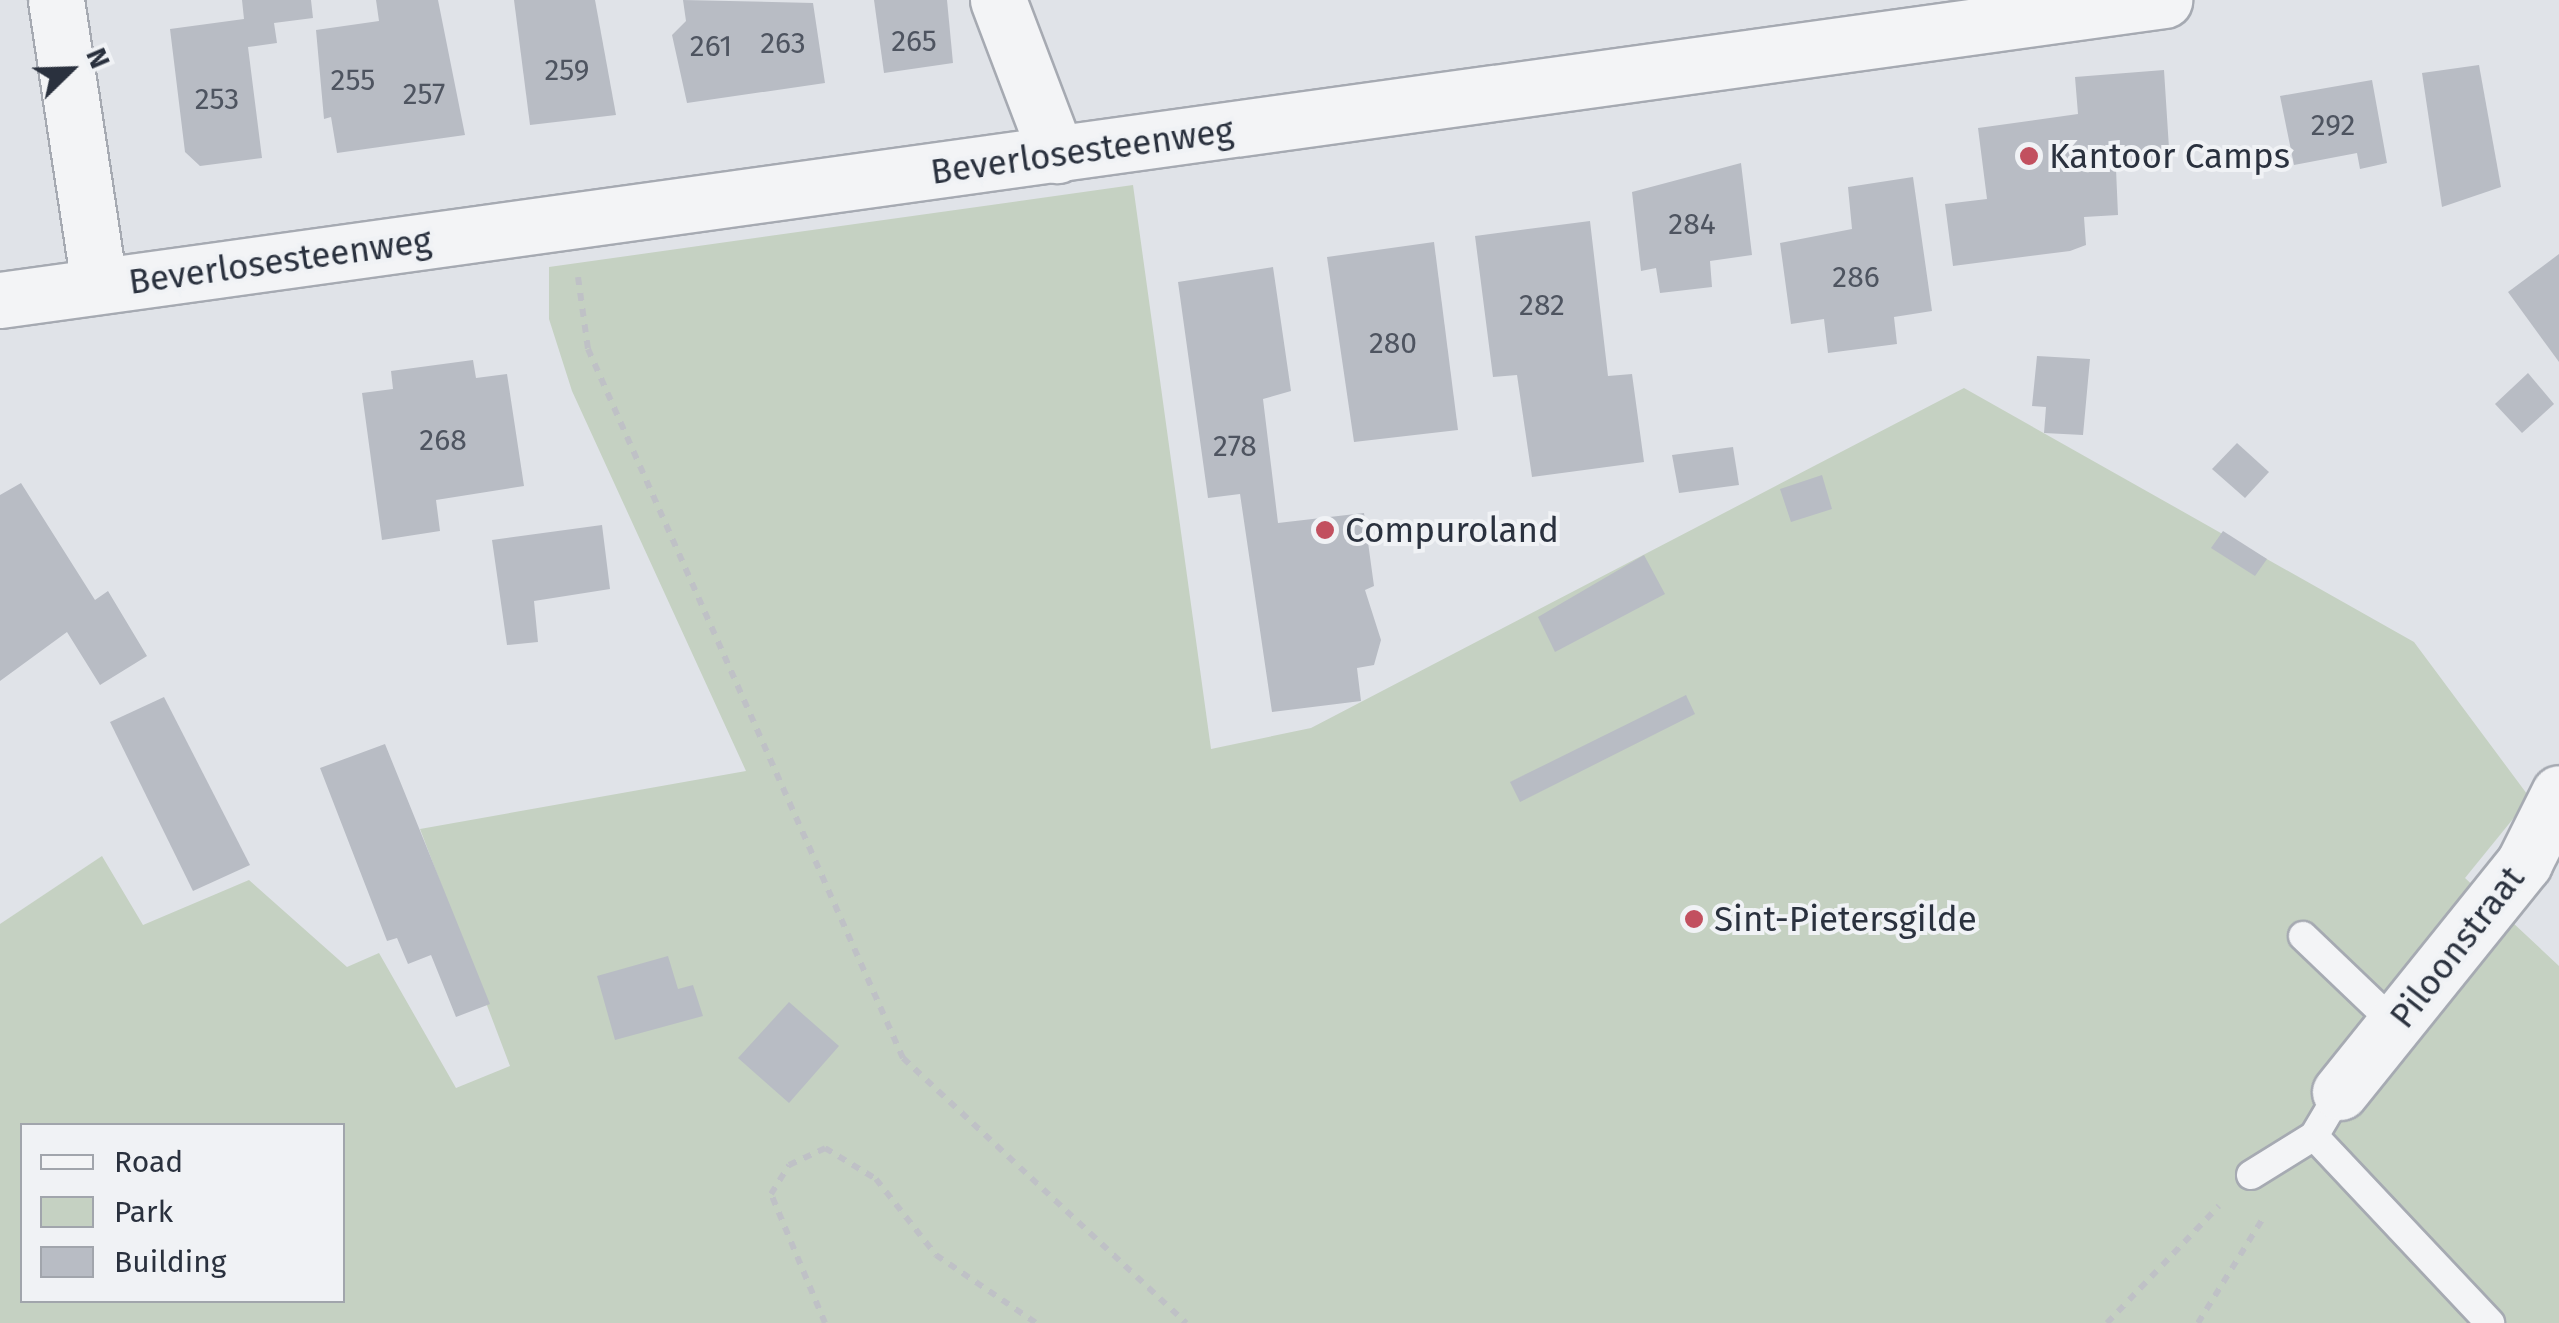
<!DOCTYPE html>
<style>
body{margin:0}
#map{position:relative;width:2559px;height:1323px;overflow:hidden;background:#e0e3e8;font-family:"Fira Sans",sans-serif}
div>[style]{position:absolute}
.green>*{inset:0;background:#c5d1c2}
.building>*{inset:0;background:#b8bcc4}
.path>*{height:6px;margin-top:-3px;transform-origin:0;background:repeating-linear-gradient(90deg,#bfc1c6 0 8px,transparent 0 16px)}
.roads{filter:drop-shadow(2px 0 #a6aab2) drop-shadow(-2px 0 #a6aab2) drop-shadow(0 2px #a6aab2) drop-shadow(0 -2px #a6aab2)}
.service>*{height:28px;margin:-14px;padding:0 14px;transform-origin:14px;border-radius:14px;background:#f3f4f6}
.minor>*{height:55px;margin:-27.5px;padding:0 27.5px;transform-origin:27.5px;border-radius:27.5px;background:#f3f4f6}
.tertiary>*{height:55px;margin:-27.5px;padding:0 27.5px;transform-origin:27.5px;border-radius:27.5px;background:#f3f4f6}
.dots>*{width:28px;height:28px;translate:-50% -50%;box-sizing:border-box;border:5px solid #f0f2f5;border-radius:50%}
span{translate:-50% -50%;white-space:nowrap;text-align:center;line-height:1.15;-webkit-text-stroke:8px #f0f2f5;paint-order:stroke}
.number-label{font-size:30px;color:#4e5460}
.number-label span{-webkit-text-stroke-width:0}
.street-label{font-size:35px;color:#2a313e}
.poi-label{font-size:35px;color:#2a313e}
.left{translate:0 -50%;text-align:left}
.legend{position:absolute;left:20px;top:1123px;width:325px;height:180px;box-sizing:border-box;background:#f0f2f5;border:2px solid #a1a5ac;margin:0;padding:12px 18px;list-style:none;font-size:30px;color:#2a313e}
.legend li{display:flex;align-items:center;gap:20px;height:50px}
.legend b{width:50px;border:2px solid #a1a5ac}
.north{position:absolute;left:20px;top:20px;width:100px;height:100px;-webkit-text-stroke:8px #f0f2f5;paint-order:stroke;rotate:67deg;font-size:28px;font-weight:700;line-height:40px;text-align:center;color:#2a313e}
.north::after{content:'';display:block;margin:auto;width:35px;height:45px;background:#2a313e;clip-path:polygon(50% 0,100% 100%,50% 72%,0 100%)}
</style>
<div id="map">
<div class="green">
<div style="clip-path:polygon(evenodd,1133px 185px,1211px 749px,1311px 728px,1964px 388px,2414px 642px,2530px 798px,2465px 878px,2559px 966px,2559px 1323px,0 1323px,0 924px,102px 856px,143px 925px,249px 880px,347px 967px,379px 953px,456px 1088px,510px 1066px,420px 829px,746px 771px,572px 391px,549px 319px,549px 267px,1133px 185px,22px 1126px,342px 1126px,342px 1300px,22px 1300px,22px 1126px)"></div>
</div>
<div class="building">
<div style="clip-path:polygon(242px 0,311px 0,313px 18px,274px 23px,277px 43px,248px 47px,262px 158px,200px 166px,185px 152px,170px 29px,244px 19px)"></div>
<div style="clip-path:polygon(376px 0,438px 0,465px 135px,337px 153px,331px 117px,324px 119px,316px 30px,379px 21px)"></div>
<div style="clip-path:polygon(514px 0,595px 0,616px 115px,530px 125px)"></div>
<div style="clip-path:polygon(683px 0,813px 3px,825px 83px,687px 103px,672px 35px,686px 21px)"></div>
<div style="clip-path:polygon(874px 0,947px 0,953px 63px,884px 73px)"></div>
<div style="clip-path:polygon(2479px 65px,2501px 187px,2442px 207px,2422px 73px)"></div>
<div style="clip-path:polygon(2164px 70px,2170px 164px,2116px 169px,2118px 215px,2084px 217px,2086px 245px,2070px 251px,1953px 266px,1945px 204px,1987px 199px,1978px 128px,2078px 114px,2075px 77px)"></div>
<div style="clip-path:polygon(2372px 80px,2387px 163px,2360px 169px,2357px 153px,2294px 165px,2280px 96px)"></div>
<div style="clip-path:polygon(1741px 163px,1752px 255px,1710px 261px,1712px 287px,1660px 293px,1656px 268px,1641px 271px,1632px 192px)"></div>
<div style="clip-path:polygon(1913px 177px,1932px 311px,1894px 317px,1897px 344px,1828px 353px,1824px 319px,1791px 324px,1780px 243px,1852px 229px,1848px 187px)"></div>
<div style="clip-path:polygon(1590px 221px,1608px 376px,1632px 374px,1644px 462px,1532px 477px,1517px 375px,1493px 377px,1475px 236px)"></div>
<div style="clip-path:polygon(1434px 242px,1458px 430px,1354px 442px,1327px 257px)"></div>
<div style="clip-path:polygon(2559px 254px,2559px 362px,2508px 292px)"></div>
<div style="clip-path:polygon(1273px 267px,1291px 391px,1263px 399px,1278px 523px,1364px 513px,1374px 586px,1365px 590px,1381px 640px,1374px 665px,1357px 668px,1361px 701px,1272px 712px,1240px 494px,1208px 498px,1178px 282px)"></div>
<div style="clip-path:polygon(2037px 356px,2090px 359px,2083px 435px,2044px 433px,2046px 407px,2032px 406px)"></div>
<div style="clip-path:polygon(473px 360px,476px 378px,507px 374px,524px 486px,436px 500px,440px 531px,382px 540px,362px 393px,393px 389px,391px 371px)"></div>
<div style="clip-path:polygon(2528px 373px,2554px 404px,2522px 433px,2495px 404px)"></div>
<div style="clip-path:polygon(2237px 443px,2269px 472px,2245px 498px,2212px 469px)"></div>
<div style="clip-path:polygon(1733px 447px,1739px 485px,1679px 493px,1672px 455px)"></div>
<div style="clip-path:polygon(1822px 475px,1832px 509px,1791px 522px,1780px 489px)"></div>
<div style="clip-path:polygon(21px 483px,95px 600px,108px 591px,147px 656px,100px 685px,67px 632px,0 681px,0 495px)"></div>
<div style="clip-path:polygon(602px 525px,610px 589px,534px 601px,538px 642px,507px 645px,492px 540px)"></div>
<div style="clip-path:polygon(2223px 531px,2267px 559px,2255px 576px,2211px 548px)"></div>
<div style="clip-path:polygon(1644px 555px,1665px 594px,1555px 652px,1538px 617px)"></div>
<div style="clip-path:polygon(1686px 695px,1695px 714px,1520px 802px,1510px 782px)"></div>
<div style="clip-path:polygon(164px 697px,250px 865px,193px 891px,110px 722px)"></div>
<div style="clip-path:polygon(385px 744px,490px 1004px,456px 1017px,431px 955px,408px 964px,397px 938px,387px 941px,320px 768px)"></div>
<div style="clip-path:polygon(668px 956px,678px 989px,693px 985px,703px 1016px,615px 1040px,597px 976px)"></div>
<div style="clip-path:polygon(789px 1002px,839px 1046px,789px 1103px,738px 1058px)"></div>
</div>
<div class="path">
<div style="left:578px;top:277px;width:73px;rotate:82.1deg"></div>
<div style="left:588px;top:349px;width:776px;rotate:66.05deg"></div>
<div style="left:903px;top:1058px;width:388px;rotate:43.1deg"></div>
<div style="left:825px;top:1323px;width:140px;rotate:-112.7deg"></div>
<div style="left:771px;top:1194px;width:34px;rotate:-58deg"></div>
<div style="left:789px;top:1165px;width:40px;rotate:-25deg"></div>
<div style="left:825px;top:1148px;width:60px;rotate:31.3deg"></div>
<div style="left:876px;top:1179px;width:97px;rotate:51.7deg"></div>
<div style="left:936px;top:1255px;width:121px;rotate:34.2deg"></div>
<div style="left:2107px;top:1323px;width:162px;rotate:-46.3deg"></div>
<div style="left:2198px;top:1323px;width:123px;rotate:-58.2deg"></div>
</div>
<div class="roads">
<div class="service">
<div style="left:2303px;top:936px;width:129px;rotate:43.7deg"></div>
<div style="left:2314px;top:1136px;width:257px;rotate:46.7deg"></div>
<div style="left:2251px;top:1175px;width:74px;rotate:-31.8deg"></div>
<div style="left:2314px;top:1136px;width:51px;rotate:-59.4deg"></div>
</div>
<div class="minor">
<div style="left:56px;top:0;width:289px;rotate:81.4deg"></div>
<div style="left:998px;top:0;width:166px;rotate:69.2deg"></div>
<div style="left:2340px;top:1092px;width:294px;rotate:-51.2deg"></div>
<div style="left:2524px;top:863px;width:78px;rotate:-63.4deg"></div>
</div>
<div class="tertiary">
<div style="left:0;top:300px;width:2185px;rotate:-7.89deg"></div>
</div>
</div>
<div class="dots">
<div style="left:2029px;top:156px;background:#c2505f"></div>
<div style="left:1325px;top:530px;background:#c2505f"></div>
<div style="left:1694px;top:919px;background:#c2505f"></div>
</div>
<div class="number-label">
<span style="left:914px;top:41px">265</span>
<span style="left:783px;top:43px">263</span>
<span style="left:711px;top:46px">261</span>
<span style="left:567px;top:70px">259</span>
<span style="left:353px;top:80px">255</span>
<span style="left:424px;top:94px">257</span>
<span style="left:217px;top:99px">253</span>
<span style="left:2333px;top:125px">292</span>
<span style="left:1692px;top:224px">284</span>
<span style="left:1856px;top:277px">286</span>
<span style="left:1542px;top:305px">282</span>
<span style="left:1393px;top:343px">280</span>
<span style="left:443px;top:440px">268</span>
<span style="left:1235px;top:446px">278</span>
</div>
<div class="street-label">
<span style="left:1082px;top:151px;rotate:-8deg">Beverlosesteenweg</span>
<span style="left:280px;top:261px;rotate:-8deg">Beverlosesteenweg</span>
<span style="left:2457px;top:947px;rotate:-52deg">Piloonstraat</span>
</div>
<div class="poi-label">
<span class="left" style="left:2049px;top:156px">Kantoor Camps</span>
<span class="left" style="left:1345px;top:530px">Compuroland</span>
<span class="left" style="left:1714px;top:919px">Sint-Pietersgilde</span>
</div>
<ul class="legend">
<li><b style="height:12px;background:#f3f4f6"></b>Road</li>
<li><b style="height:28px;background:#c5d1c2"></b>Park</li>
<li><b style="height:28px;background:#b8bcc4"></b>Building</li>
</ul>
<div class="north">N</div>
</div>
